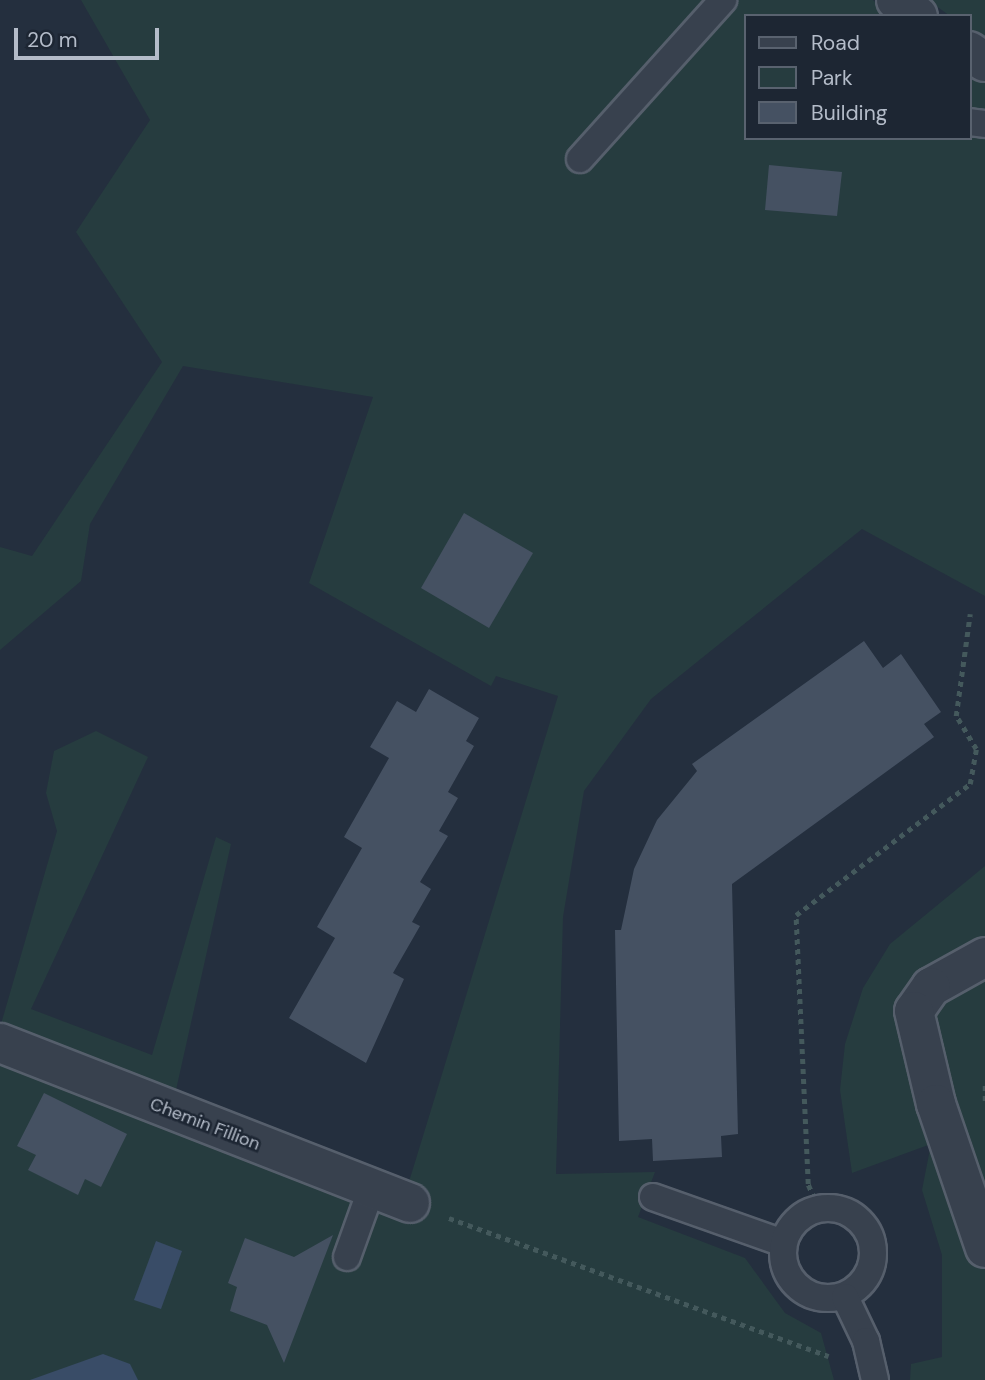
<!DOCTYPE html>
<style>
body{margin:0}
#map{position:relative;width:985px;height:1380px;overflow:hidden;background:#242f3e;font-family:"DM Sans",sans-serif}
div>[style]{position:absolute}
.green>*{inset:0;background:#263c3f}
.water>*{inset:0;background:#394c67}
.building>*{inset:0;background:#455162}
.path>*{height:4.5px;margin-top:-2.25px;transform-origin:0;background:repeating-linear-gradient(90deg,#44595c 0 5px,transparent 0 10px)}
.roads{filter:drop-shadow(2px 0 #565f6c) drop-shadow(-2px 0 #565f6c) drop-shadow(0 2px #565f6c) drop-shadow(0 -2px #565f6c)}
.service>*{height:26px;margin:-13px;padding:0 13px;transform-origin:13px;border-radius:13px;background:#38414e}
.service>.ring{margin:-13px;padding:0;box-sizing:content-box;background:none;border:26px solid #38414e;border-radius:50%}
.pedestrian>*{height:38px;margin:-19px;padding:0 19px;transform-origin:19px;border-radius:19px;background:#38414e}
.minor>*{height:38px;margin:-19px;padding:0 19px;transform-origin:19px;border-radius:19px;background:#38414e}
span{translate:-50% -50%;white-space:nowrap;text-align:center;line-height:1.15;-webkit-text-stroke:5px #1d2633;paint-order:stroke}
.street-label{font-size:18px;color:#b4bcc9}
.legend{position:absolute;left:744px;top:14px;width:228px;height:126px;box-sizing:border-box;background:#1d2633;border:2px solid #59626f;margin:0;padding:9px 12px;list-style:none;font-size:21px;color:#b4bcc9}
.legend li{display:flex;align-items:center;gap:14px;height:35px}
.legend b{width:35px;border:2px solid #59626f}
.scale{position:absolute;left:14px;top:28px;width:145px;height:32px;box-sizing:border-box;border:4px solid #b4bcc9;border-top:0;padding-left:9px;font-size:21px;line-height:24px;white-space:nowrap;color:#b4bcc9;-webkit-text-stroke:5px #1d2633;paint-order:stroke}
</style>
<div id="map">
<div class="green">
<div style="clip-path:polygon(81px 0,873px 0,891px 16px,745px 16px,745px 138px,969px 138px,969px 71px,985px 81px,985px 596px,862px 529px,651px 699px,584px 791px,563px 917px,556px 1174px,655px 1172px,638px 1217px,745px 1258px,785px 1313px,821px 1333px,834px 1380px,0 1380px,0 1064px,400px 1211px,558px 696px,496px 676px,491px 686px,309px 583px,373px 397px,183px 366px,90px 524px,81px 581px,0 650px,0 547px,32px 556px,162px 362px,76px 232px,150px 120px)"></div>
<div style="clip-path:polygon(928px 0,985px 0,985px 39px,969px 29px,969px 16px,950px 16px)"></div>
<div style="clip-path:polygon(96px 731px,148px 757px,31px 1009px,152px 1055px,216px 837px,231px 844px,176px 1090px,1px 1024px,57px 831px,46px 793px,54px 751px)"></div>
<div style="clip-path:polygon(985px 866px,985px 1380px,910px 1380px,911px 1364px,942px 1357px,942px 1255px,922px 1190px,931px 1144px,852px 1173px,840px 1090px,845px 1044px,863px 988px,890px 944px)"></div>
</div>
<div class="water">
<div style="clip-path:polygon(156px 1241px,182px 1251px,161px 1309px,134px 1300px)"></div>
<div style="clip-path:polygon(103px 1354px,130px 1364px,138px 1380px,30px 1380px)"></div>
</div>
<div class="building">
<div style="clip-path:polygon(769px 165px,842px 172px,837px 216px,765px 210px)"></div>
<div style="clip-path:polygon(464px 513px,533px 553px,489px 628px,421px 588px)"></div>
<div style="clip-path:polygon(864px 641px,883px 668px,901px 654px,941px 712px,924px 724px,934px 737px,732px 884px,738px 1134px,721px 1136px,722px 1157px,653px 1161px,652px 1139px,619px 1141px,615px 930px,621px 930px,634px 869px,657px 820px,697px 771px,692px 764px)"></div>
<div style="clip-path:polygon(429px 689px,479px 718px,466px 741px,474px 746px,448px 792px,458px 798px,439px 831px,448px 836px,420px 882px,431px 889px,412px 922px,420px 926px,393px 973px,404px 979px,366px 1063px,289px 1018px,335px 938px,317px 927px,362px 848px,344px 837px,389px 758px,370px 747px,397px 701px,416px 712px)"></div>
<div style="clip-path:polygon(44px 1093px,127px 1134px,101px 1187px,85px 1179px,78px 1195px,28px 1170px,36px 1155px,17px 1146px)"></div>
<div style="clip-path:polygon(333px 1235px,284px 1363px,267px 1325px,230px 1311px,237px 1287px,228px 1283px,245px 1238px,294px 1257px)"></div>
</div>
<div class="path">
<div style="left:985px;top:1101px;width:17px;rotate:-90deg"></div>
<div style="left:818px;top:1208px;width:26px;rotate:-113deg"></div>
<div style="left:808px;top:1184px;width:269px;rotate:-92.6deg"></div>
<div style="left:796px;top:915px;width:218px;rotate:-37deg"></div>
<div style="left:970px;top:784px;width:36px;rotate:-80deg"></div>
<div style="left:976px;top:749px;width:39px;rotate:-121deg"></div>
<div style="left:956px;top:716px;width:103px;rotate:-82.2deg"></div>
<div style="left:449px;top:1218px;width:404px;rotate:20deg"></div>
</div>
<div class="roads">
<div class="service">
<div style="left:969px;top:122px;width:16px;rotate:7deg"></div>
<div style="left:580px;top:159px;width:214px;rotate:-48deg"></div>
<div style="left:653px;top:1197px;width:138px;rotate:19.5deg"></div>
<div class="ring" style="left:783px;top:1208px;width:64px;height:64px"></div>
<div style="left:347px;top:1257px;width:74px;rotate:-70.3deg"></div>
<div style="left:845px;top:1297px;width:49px;rotate:64.5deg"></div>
<div style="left:866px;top:1341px;width:40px;rotate:77deg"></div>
</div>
<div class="pedestrian">
<div style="left:896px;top:0;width:27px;rotate:36deg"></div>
<div style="left:969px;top:51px;width:19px;rotate:35deg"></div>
<div style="left:985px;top:957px;width:62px;rotate:150.9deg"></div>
<div style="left:931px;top:987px;width:29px;rotate:125deg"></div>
<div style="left:914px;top:1011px;width:96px;rotate:76.7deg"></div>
<div style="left:936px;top:1104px;width:152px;rotate:71.2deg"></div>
</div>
<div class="minor">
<div style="left:0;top:1043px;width:440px;rotate:21.3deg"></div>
</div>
</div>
<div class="street-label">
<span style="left:205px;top:1124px;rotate:21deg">Chemin Fillion</span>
</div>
<ul class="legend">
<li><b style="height:9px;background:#38414e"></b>Road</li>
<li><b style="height:19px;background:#263c3f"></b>Park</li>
<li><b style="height:19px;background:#455162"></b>Building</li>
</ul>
<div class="scale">20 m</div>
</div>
